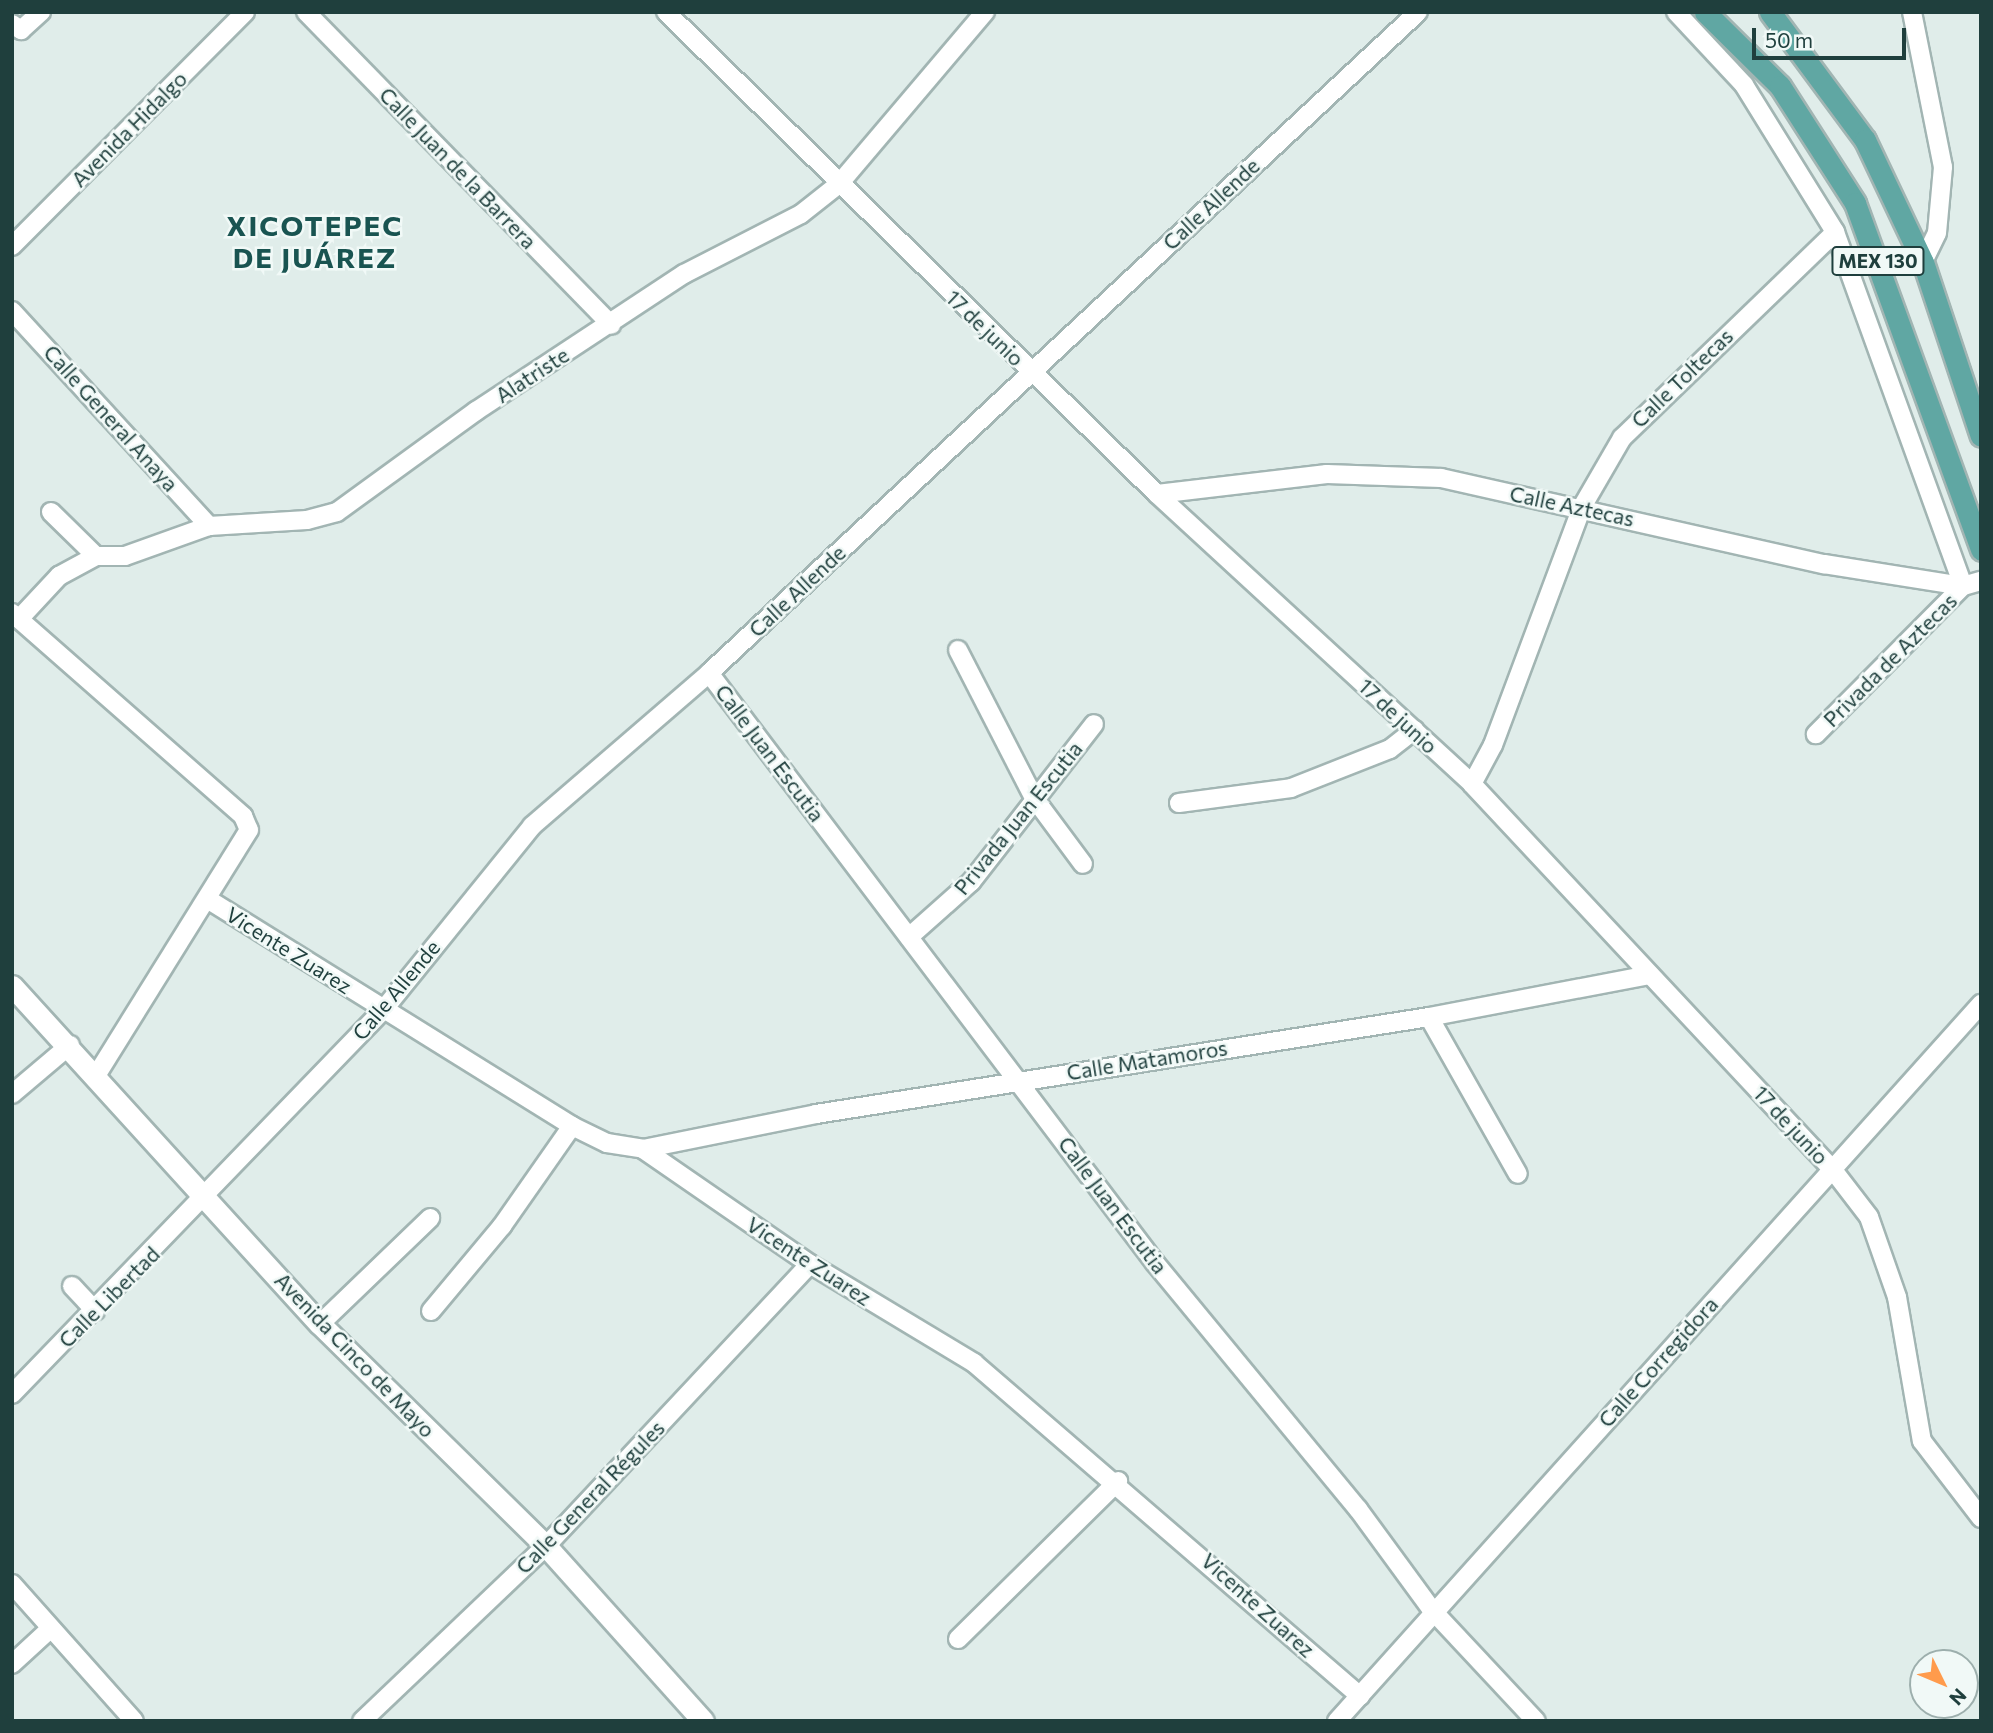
<!DOCTYPE html>
<meta charset="utf-8">
<style>
body{margin:0}
#map{position:relative;width:1993px;height:1733px;overflow:hidden;background:#e0edea;font-family:Commissioner,sans-serif}
div>[style]{position:absolute}
.roads{filter:drop-shadow(2px 0 #a2b5b3) drop-shadow(-2px 0 #a2b5b3) drop-shadow(0 2px #a2b5b3) drop-shadow(0 -2px #a2b5b3)}
.minor>*{height:18px;margin:-9px;padding:0 9px;transform-origin:9px;border-radius:9px;background:#fff}
.tertiary>*{height:21px;margin:-10.5px;padding:0 10.5px;transform-origin:10.5px;border-radius:10.5px;background:#fff}
.primary>*{height:21px;margin:-10.5px;padding:0 10.5px;transform-origin:10.5px;border-radius:10.5px;background:#60a7a3}
span{translate:-50% -50%;white-space:nowrap;text-align:center;line-height:1.15;-webkit-text-stroke:5px #f1f9f7;paint-order:stroke}
.shield-label span{padding:2px 5px;background:#f1f9f7;border:2px solid;border-radius:5px;-webkit-text-stroke-width:0}
.shield-label{font-size:19px;color:#1f3f3d;font-weight:700}
.street-label{font-size:21px;color:#1f3f3d}
.district-label{font-size:28px;color:#195451;font-weight:700;letter-spacing:2px}
.frame{position:absolute;inset:0;border:14px solid #1f3f3d;pointer-events:none}
.north{position:absolute;left:1909px;top:1649px;width:70px;height:70px;box-sizing:border-box;background:#f1f9f7;border:2px solid #9dafad;border-radius:50%;rotate:133deg;font-size:19px;font-weight:700;line-height:28px;text-align:center;color:#1f3f3d}
.north::after{content:'';display:block;margin:auto;width:24px;height:32px;background:#ff9b4c;clip-path:polygon(50% 0,100% 100%,50% 72%,0 100%)}
.scale{position:absolute;left:1752px;top:28px;width:154px;height:32px;box-sizing:border-box;border:4px solid #1f3f3d;border-top:0;padding-left:9px;font-size:21px;line-height:24px;white-space:nowrap;color:#1f3f3d;-webkit-text-stroke:5px #f1f9f7;paint-order:stroke}
</style>
<div id="map">
<div class="roads">
<div class="minor">
<div style="left:306px;top:12px;width:437px;rotate:45.7deg"></div>
<div style="left:666px;top:12px;width:688px;rotate:44.47deg"></div>
<div style="left:1157px;top:494px;width:428px;rotate:42.6deg"></div>
<div style="left:1472px;top:784px;width:529px;rotate:46.92deg"></div>
<div style="left:1833px;top:1170px;width:59px;rotate:52.5deg"></div>
<div style="left:1869px;top:1217px;width:85px;rotate:70.7deg"></div>
<div style="left:1897px;top:1297px;width:146px;rotate:80.2deg"></div>
<div style="left:1922px;top:1441px;width:97px;rotate:52.5deg"></div>
<div style="left:1676px;top:12px;width:100px;rotate:47deg"></div>
<div style="left:1744px;top:85px;width:173px;rotate:58.2deg"></div>
<div style="left:1835px;top:232px;width:376px;rotate:70.1deg"></div>
<div style="left:1963px;top:586px;width:209px;rotate:134.8deg"></div>
<div style="left:1912px;top:12px;width:158px;rotate:78.7deg"></div>
<div style="left:1943px;top:167px;width:66px;rotate:95.2deg"></div>
<div style="left:1937px;top:233px;width:32px;rotate:116deg"></div>
<div style="left:12px;top:24px;width:11px;rotate:34deg"></div>
<div style="left:21px;top:30px;width:27px;rotate:-42deg"></div>
<div style="left:12px;top:246px;width:330px;rotate:-45.1deg"></div>
<div style="left:12px;top:311px;width:292px;rotate:47.5deg"></div>
<div style="left:1157px;top:494px;width:171px;rotate:-6.7deg"></div>
<div style="left:1327px;top:474px;width:114px;rotate:2deg"></div>
<div style="left:1441px;top:478px;width:393px;rotate:12.7deg"></div>
<div style="left:1824px;top:564px;width:141px;rotate:9deg"></div>
<div style="left:1963px;top:586px;width:19px;rotate:-16deg"></div>
<div style="left:51px;top:512px;width:63px;rotate:44.4deg"></div>
<div style="left:12px;top:613px;width:308px;rotate:41.3deg"></div>
<div style="left:243px;top:816px;width:15px;rotate:67deg"></div>
<div style="left:249px;top:830px;width:287px;rotate:121.9deg"></div>
<div style="left:19px;top:619px;width:59px;rotate:-47.1deg"></div>
<div style="left:59px;top:576px;width:42px;rotate:-28.4deg"></div>
<div style="left:96px;top:556px;width:29px"></div>
<div style="left:125px;top:556px;width:89px;rotate:-19.7deg"></div>
<div style="left:209px;top:526px;width:98px;rotate:-3.5deg"></div>
<div style="left:307px;top:520px;width:31px;rotate:-15deg"></div>
<div style="left:337px;top:512px;width:172px;rotate:-36deg"></div>
<div style="left:476px;top:411px;width:249px;rotate:-33.4deg"></div>
<div style="left:684px;top:274px;width:131px;rotate:-27.1deg"></div>
<div style="left:801px;top:214px;width:48px;rotate:-38.3deg"></div>
<div style="left:839px;top:184px;width:226px;rotate:-49.7deg"></div>
<div style="left:958px;top:650px;width:166px;rotate:62.8deg"></div>
<div style="left:1034px;top:798px;width:82px;rotate:53.4deg"></div>
<div style="left:709px;top:673px;width:740px;rotate:52.91deg"></div>
<div style="left:1155px;top:1263px;width:319px;rotate:50.5deg"></div>
<div style="left:1358px;top:1509px;width:125px;rotate:53.8deg"></div>
<div style="left:1432px;top:1610px;width:152px;rotate:46.9deg"></div>
<div style="left:1472px;top:784px;width:44px;rotate:-61.7deg"></div>
<div style="left:1493px;top:745px;width:254px;rotate:-69.5deg"></div>
<div style="left:1582px;top:507px;width:80px;rotate:-59.9deg"></div>
<div style="left:1622px;top:438px;width:296px;rotate:-44deg"></div>
<div style="left:1179px;top:803px;width:113px;rotate:-7.6deg"></div>
<div style="left:1291px;top:788px;width:106px;rotate:-21.5deg"></div>
<div style="left:1390px;top:749px;width:31px;rotate:-38deg"></div>
<div style="left:209px;top:900px;width:428px;rotate:31.9deg"></div>
<div style="left:572px;top:1126px;width:39px;rotate:26deg"></div>
<div style="left:607px;top:1143px;width:36px;rotate:9deg"></div>
<div style="left:643px;top:1149px;width:203px;rotate:34.6deg"></div>
<div style="left:810px;top:1264px;width:192px;rotate:31.1deg"></div>
<div style="left:974px;top:1363px;width:510px;rotate:40.78deg"></div>
<div style="left:909px;top:937px;width:83px;rotate:-41.6deg"></div>
<div style="left:971px;top:882px;width:200px;rotate:-52.1deg"></div>
<div style="left:1429px;top:1017px;width:180px;rotate:60.5deg"></div>
<div style="left:12px;top:1094px;width:76px;rotate:-40.2deg"></div>
<div style="left:643px;top:1149px;width:177px;rotate:-11.4deg"></div>
<div style="left:816px;top:1114px;width:621px;rotate:-8.99deg"></div>
<div style="left:1429px;top:1017px;width:225px;rotate:-10.8deg"></div>
<div style="left:72px;top:1286px;width:34px;rotate:47deg"></div>
<div style="left:431px;top:1311px;width:111px;rotate:-50.1deg"></div>
<div style="left:502px;top:1226px;width:122px;rotate:-55deg"></div>
<div style="left:320px;top:1324px;width:153px;rotate:-43.9deg"></div>
<div style="left:12px;top:1394px;width:535px;rotate:-45.98deg"></div>
<div style="left:384px;top:1009px;width:235px;rotate:-51deg"></div>
<div style="left:532px;top:826px;width:234px;rotate:-40.8deg"></div>
<div style="left:709px;top:673px;width:969px;rotate:-42.99deg"></div>
<div style="left:12px;top:1584px;width:183px;rotate:48.3deg"></div>
<div style="left:958px;top:1639px;width:225px;rotate:-44.6deg"></div>
<div style="left:12px;top:1664px;width:50px;rotate:-42.6deg"></div>
<div style="left:362px;top:1721px;width:254px;rotate:-43.6deg"></div>
<div style="left:546px;top:1546px;width:386px;rotate:-46.9deg"></div>
<div style="left:1337px;top:1721px;width:964px;rotate:-48.07deg"></div>
</div>
<div class="tertiary">
<div style="left:12px;top:986px;width:457px;rotate:47.7deg"></div>
<div style="left:320px;top:1324px;width:317px;rotate:44.5deg"></div>
<div style="left:546px;top:1546px;width:235px;rotate:48.1deg"></div>
</div>
<div class="primary">
<div style="left:1705px;top:12px;width:105px;rotate:44.6deg"></div>
<div style="left:1780px;top:86px;width:139px;rotate:57.3deg"></div>
<div style="left:1855px;top:203px;width:369px;rotate:70deg"></div>
<div style="left:1770px;top:12px;width:159px;rotate:53.4deg"></div>
<div style="left:1865px;top:140px;width:135px;rotate:64.6deg"></div>
<div style="left:1923px;top:262px;width:183px;rotate:71.6deg"></div>
</div>
</div>
<div class="shield-label">
<span style="left:1878px;top:261px">MEX 130</span>
</div>
<div class="street-label">
<span style="left:129px;top:129px;rotate:-45deg">Avenida Hidalgo</span>
<span style="left:458px;top:168px;rotate:46deg">Calle Juan de la Barrera</span>
<span style="left:1211px;top:204px;rotate:-43deg">Calle Allende</span>
<span style="left:985px;top:328px;rotate:44deg">17 de junio</span>
<span style="left:532px;top:375px;rotate:-33deg">Alatriste</span>
<span style="left:1682px;top:378px;rotate:-44deg">Calle Toltecas</span>
<span style="left:111px;top:418px;rotate:48deg">Calle General Anaya</span>
<span style="left:1572px;top:506px;rotate:12deg">Calle Aztecas</span>
<span style="left:797px;top:591px;rotate:-43deg">Calle Allende</span>
<span style="left:1890px;top:660px;rotate:-45deg">Privada de Aztecas</span>
<span style="left:1398px;top:716px;rotate:43deg">17 de junio</span>
<span style="left:770px;top:753px;rotate:53deg">Calle Juan Escutia</span>
<span style="left:1018px;top:818px;rotate:-51deg">Privada Juan Escutia</span>
<span style="left:289px;top:950px;rotate:32deg">Vicente Zuarez</span>
<span style="left:396px;top:990px;rotate:-50deg">Calle Allende</span>
<span style="left:1147px;top:1060px;rotate:-9deg">Calle Matamoros</span>
<span style="left:1791px;top:1125px;rotate:47deg">17 de junio</span>
<span style="left:1113px;top:1205px;rotate:53deg">Calle Juan Escutia</span>
<span style="left:809px;top:1261px;rotate:33deg">Vicente Zuarez</span>
<span style="left:109px;top:1297px;rotate:-45deg">Calle Libertad</span>
<span style="left:355px;top:1355px;rotate:46deg">Avenida Cinco de Mayo</span>
<span style="left:1658px;top:1362px;rotate:-48deg">Calle Corregidora</span>
<span style="left:590px;top:1497px;rotate:-46deg">Calle General Régules</span>
<span style="left:1258px;top:1605px;rotate:42deg">Vicente Zuarez</span>
</div>
<div class="district-label">
<span style="left:315px;top:241px">XICOTEPEC<br>DE JUÁREZ</span>
</div>
<div class="frame"></div>
<div class="north">N</div>
<div class="scale">50 m</div>
</div>
